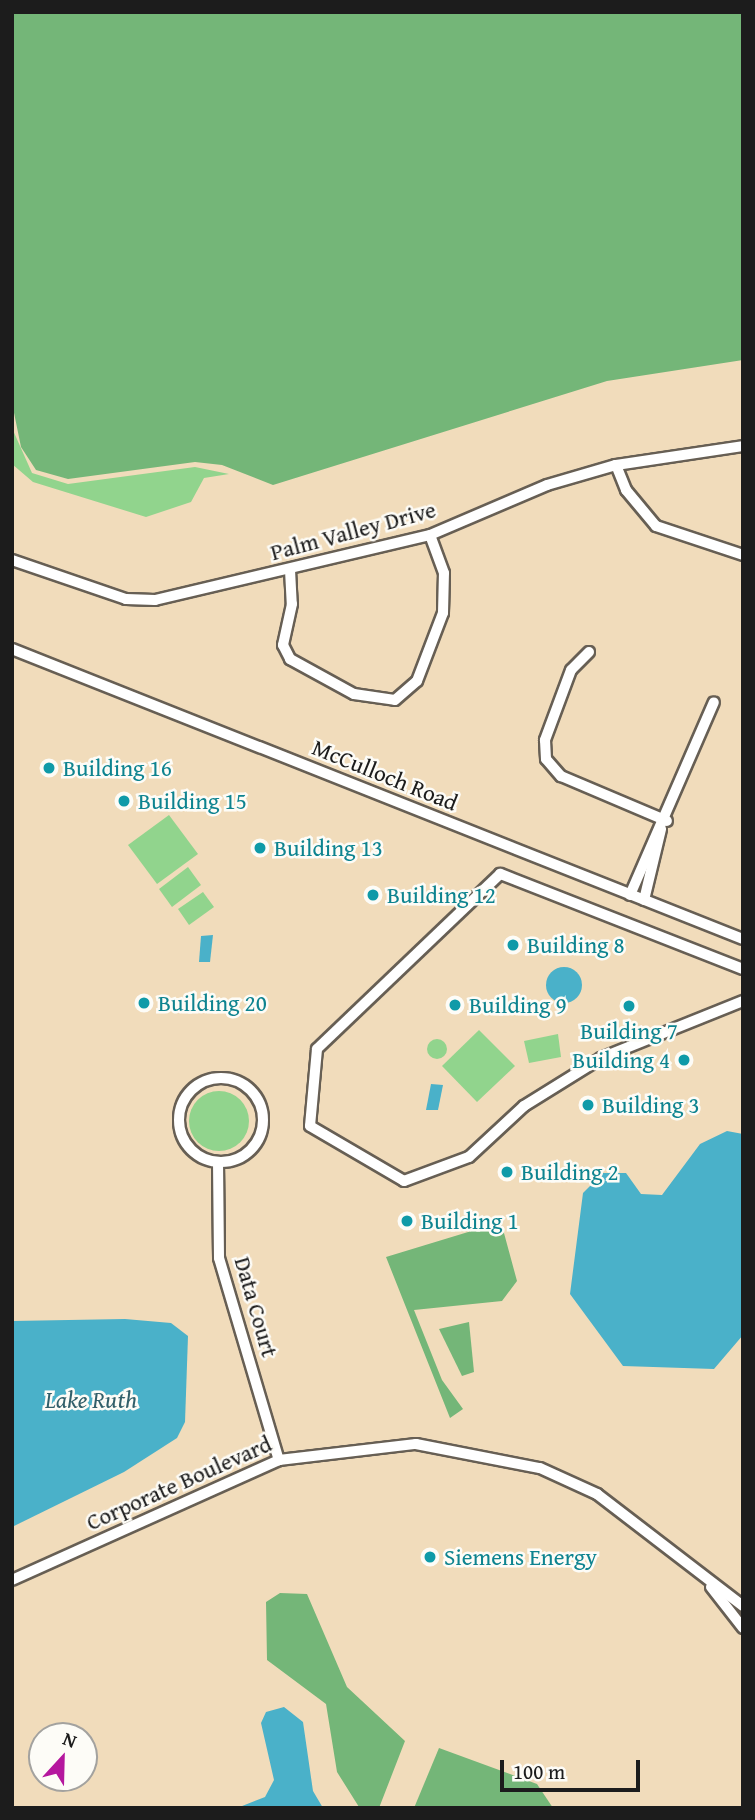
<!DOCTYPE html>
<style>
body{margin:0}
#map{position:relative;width:755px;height:1820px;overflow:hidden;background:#f1dcbb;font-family:"Gentium Book Plus",serif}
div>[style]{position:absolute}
.green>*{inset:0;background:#91d48d}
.round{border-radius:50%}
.forest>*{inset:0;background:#74b678}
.water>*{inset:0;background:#4ab1c9}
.roads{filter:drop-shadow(2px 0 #675f54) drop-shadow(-2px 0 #675f54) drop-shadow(0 2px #675f54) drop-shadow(0 -2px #675f54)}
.minor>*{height:10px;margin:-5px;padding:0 5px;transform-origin:5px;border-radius:5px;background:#fff}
.minor>.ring{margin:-5px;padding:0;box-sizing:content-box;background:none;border:10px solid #fff;border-radius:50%}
.dots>*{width:19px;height:19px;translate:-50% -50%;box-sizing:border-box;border:4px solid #fdfcf7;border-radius:50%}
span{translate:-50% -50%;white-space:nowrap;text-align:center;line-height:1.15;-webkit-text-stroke:5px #fdfcf7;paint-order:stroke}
.street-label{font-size:23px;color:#1c1c1c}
.culture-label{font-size:23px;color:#0d838f}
.left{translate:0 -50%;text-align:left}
.right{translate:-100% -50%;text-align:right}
.water-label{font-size:24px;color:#315f6a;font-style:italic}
.frame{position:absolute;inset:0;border:14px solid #1c1c1c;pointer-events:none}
.north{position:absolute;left:28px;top:1722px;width:70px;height:70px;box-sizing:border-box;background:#fdfcf7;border:2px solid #a3a29f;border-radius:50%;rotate:22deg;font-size:19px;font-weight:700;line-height:28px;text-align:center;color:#1c1c1c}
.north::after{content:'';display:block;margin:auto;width:24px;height:32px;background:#b5179e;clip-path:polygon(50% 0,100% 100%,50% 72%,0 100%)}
.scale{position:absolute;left:500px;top:1760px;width:140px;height:32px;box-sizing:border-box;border:4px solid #1c1c1c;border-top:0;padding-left:9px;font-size:21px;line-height:24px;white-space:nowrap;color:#1c1c1c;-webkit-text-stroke:5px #fdfcf7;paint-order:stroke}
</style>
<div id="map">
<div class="green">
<div style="clip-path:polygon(12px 428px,32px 473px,68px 484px,195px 467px,229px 474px,204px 478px,191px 502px,146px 517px,33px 482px,12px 464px)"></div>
<div style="clip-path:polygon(169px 815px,198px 854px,157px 884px,128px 845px)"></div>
<div style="clip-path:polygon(188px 867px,201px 885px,172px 907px,159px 889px)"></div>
<div style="clip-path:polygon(203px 892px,214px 907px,189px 925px,178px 909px)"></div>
<div style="clip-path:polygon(479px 1030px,515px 1066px,477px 1102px,442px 1066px)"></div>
<div style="clip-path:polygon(558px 1034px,561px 1057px,529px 1063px,524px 1041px)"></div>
<div class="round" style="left:427px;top:1039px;width:20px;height:20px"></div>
<div class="round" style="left:189px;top:1091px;width:60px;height:60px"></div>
</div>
<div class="forest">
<div style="clip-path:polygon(12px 12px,743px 12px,743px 360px,607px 381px,273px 485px,222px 465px,195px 462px,68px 479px,36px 470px,21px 447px,12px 403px)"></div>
<div style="clip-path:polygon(501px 1222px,517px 1281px,502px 1301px,414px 1310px,442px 1380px,463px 1409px,450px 1418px,386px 1257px)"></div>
<div style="clip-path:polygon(469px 1322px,474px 1372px,462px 1376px,439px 1329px)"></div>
<div style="clip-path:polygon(280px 1593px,307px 1594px,347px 1687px,405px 1741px,379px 1808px,359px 1807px,337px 1772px,326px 1704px,267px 1660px,266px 1602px)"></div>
<div style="clip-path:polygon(439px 1748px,537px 1784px,553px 1808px,414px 1808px)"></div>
</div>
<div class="water">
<div style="clip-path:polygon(213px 935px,210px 962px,199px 962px,201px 936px)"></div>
<div class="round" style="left:546px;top:967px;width:36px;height:36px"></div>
<div style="clip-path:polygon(431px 1084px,443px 1085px,438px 1110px,426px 1110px)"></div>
<div style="clip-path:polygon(727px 1131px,743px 1134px,743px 1335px,714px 1369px,623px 1366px,570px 1294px,583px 1193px,603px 1173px,626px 1173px,641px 1194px,662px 1195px,700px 1144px)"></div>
<div style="clip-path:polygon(125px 1319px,171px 1323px,188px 1336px,185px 1422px,177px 1438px,124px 1472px,12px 1527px,12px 1321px)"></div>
<div style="clip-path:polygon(284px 1707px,303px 1722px,313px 1791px,323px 1808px,237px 1808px,265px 1797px,274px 1780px,261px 1723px,266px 1712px)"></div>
</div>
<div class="roads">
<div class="minor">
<div style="left:616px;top:465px;width:27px;rotate:68deg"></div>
<div style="left:626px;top:490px;width:47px;rotate:50.2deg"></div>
<div style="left:656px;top:526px;width:92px;rotate:18.4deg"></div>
<div style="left:12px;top:560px;width:120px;rotate:18.9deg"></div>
<div style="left:126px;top:599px;width:29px;rotate:2deg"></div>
<div style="left:155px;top:600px;width:283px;rotate:-13.3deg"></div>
<div style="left:430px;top:535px;width:127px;rotate:-23.1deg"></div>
<div style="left:547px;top:485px;width:72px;rotate:-16.2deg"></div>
<div style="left:616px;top:465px;width:128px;rotate:-8.5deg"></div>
<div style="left:290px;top:570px;width:34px;rotate:87deg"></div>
<div style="left:292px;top:604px;width:42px;rotate:102.4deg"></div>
<div style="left:283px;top:645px;width:16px;rotate:63deg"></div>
<div style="left:290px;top:659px;width:73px;rotate:28.7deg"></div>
<div style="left:354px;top:694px;width:41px;rotate:8.3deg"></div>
<div style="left:395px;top:700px;width:29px;rotate:-41deg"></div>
<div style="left:417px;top:681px;width:73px;rotate:-69.1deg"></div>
<div style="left:443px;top:613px;width:40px;rotate:-88.6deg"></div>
<div style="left:444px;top:573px;width:40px;rotate:-110.2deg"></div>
<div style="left:12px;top:649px;width:786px;rotate:21.64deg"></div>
<div style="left:589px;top:652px;width:25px;rotate:135deg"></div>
<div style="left:571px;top:670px;width:75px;rotate:110.4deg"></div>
<div style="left:545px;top:740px;width:19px;rotate:87deg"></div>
<div style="left:546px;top:759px;width:23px;rotate:49deg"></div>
<div style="left:561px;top:776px;width:115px;rotate:23deg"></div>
<div style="left:630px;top:895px;width:210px;rotate:-66.5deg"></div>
<div style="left:644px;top:900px;width:73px;rotate:-76.5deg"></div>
<div style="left:743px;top:969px;width:261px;rotate:-158.6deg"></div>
<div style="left:500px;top:874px;width:253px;rotate:136.3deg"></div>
<div style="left:317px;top:1049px;width:77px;rotate:95.2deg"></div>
<div style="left:310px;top:1126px;width:109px;rotate:30.3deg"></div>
<div style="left:404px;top:1181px;width:69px;rotate:-20.3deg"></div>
<div style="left:469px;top:1157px;width:75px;rotate:-42.8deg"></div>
<div style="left:524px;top:1106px;width:91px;rotate:-31.9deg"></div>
<div style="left:601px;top:1058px;width:153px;rotate:-21.9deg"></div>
<div class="ring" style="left:179px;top:1078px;width:74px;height:74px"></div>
<div style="left:218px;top:1162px;width:96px;rotate:89.4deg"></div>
<div style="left:219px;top:1258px;width:211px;rotate:73.5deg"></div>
<div style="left:12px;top:1580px;width:293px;rotate:-24.2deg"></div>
<div style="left:279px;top:1460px;width:138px;rotate:-6.7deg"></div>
<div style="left:416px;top:1444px;width:126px;rotate:11deg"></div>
<div style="left:540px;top:1468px;width:63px;rotate:24.5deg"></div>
<div style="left:597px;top:1494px;width:184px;rotate:37.5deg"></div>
<div style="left:711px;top:1587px;width:52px;rotate:52deg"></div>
</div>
</div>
<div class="dots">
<div style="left:49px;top:768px;background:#0f9aa8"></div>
<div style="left:124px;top:801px;background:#0f9aa8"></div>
<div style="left:260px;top:848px;background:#0f9aa8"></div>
<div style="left:373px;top:895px;background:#0f9aa8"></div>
<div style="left:513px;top:945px;background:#0f9aa8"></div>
<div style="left:144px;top:1003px;background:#0f9aa8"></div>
<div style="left:455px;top:1005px;background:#0f9aa8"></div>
<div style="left:629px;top:1006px;background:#0f9aa8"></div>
<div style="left:684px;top:1060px;background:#0f9aa8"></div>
<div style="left:588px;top:1105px;background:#0f9aa8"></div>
<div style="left:507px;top:1172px;background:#0f9aa8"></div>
<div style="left:407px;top:1221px;background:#0f9aa8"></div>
<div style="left:430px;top:1557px;background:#0f9aa8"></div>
</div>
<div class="street-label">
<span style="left:353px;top:531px;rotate:-15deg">Palm Valley Drive</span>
<span style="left:385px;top:775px;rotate:22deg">McCulloch Road</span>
<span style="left:256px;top:1307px;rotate:74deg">Data Court</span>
<span style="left:179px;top:1483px;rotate:-24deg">Corporate Boulevard</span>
</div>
<div class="culture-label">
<span class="left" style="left:63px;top:768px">Building 16</span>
<span class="left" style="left:138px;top:801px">Building 15</span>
<span class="left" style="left:274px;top:848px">Building 13</span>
<span class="left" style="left:387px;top:895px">Building 12</span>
<span class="left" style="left:527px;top:945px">Building 8</span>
<span class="left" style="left:158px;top:1003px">Building 20</span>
<span class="left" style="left:469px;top:1005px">Building 9</span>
<span style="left:629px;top:1031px">Building 7</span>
<span class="right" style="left:670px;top:1060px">Building 4</span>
<span class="left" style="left:602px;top:1105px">Building 3</span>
<span class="left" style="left:521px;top:1172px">Building 2</span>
<span class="left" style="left:421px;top:1221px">Building 1</span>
<span class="left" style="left:444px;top:1557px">Siemens Energy</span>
</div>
<div class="water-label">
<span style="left:91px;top:1400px">Lake Ruth</span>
</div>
<div class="frame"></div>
<div class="north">N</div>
<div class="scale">100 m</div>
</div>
